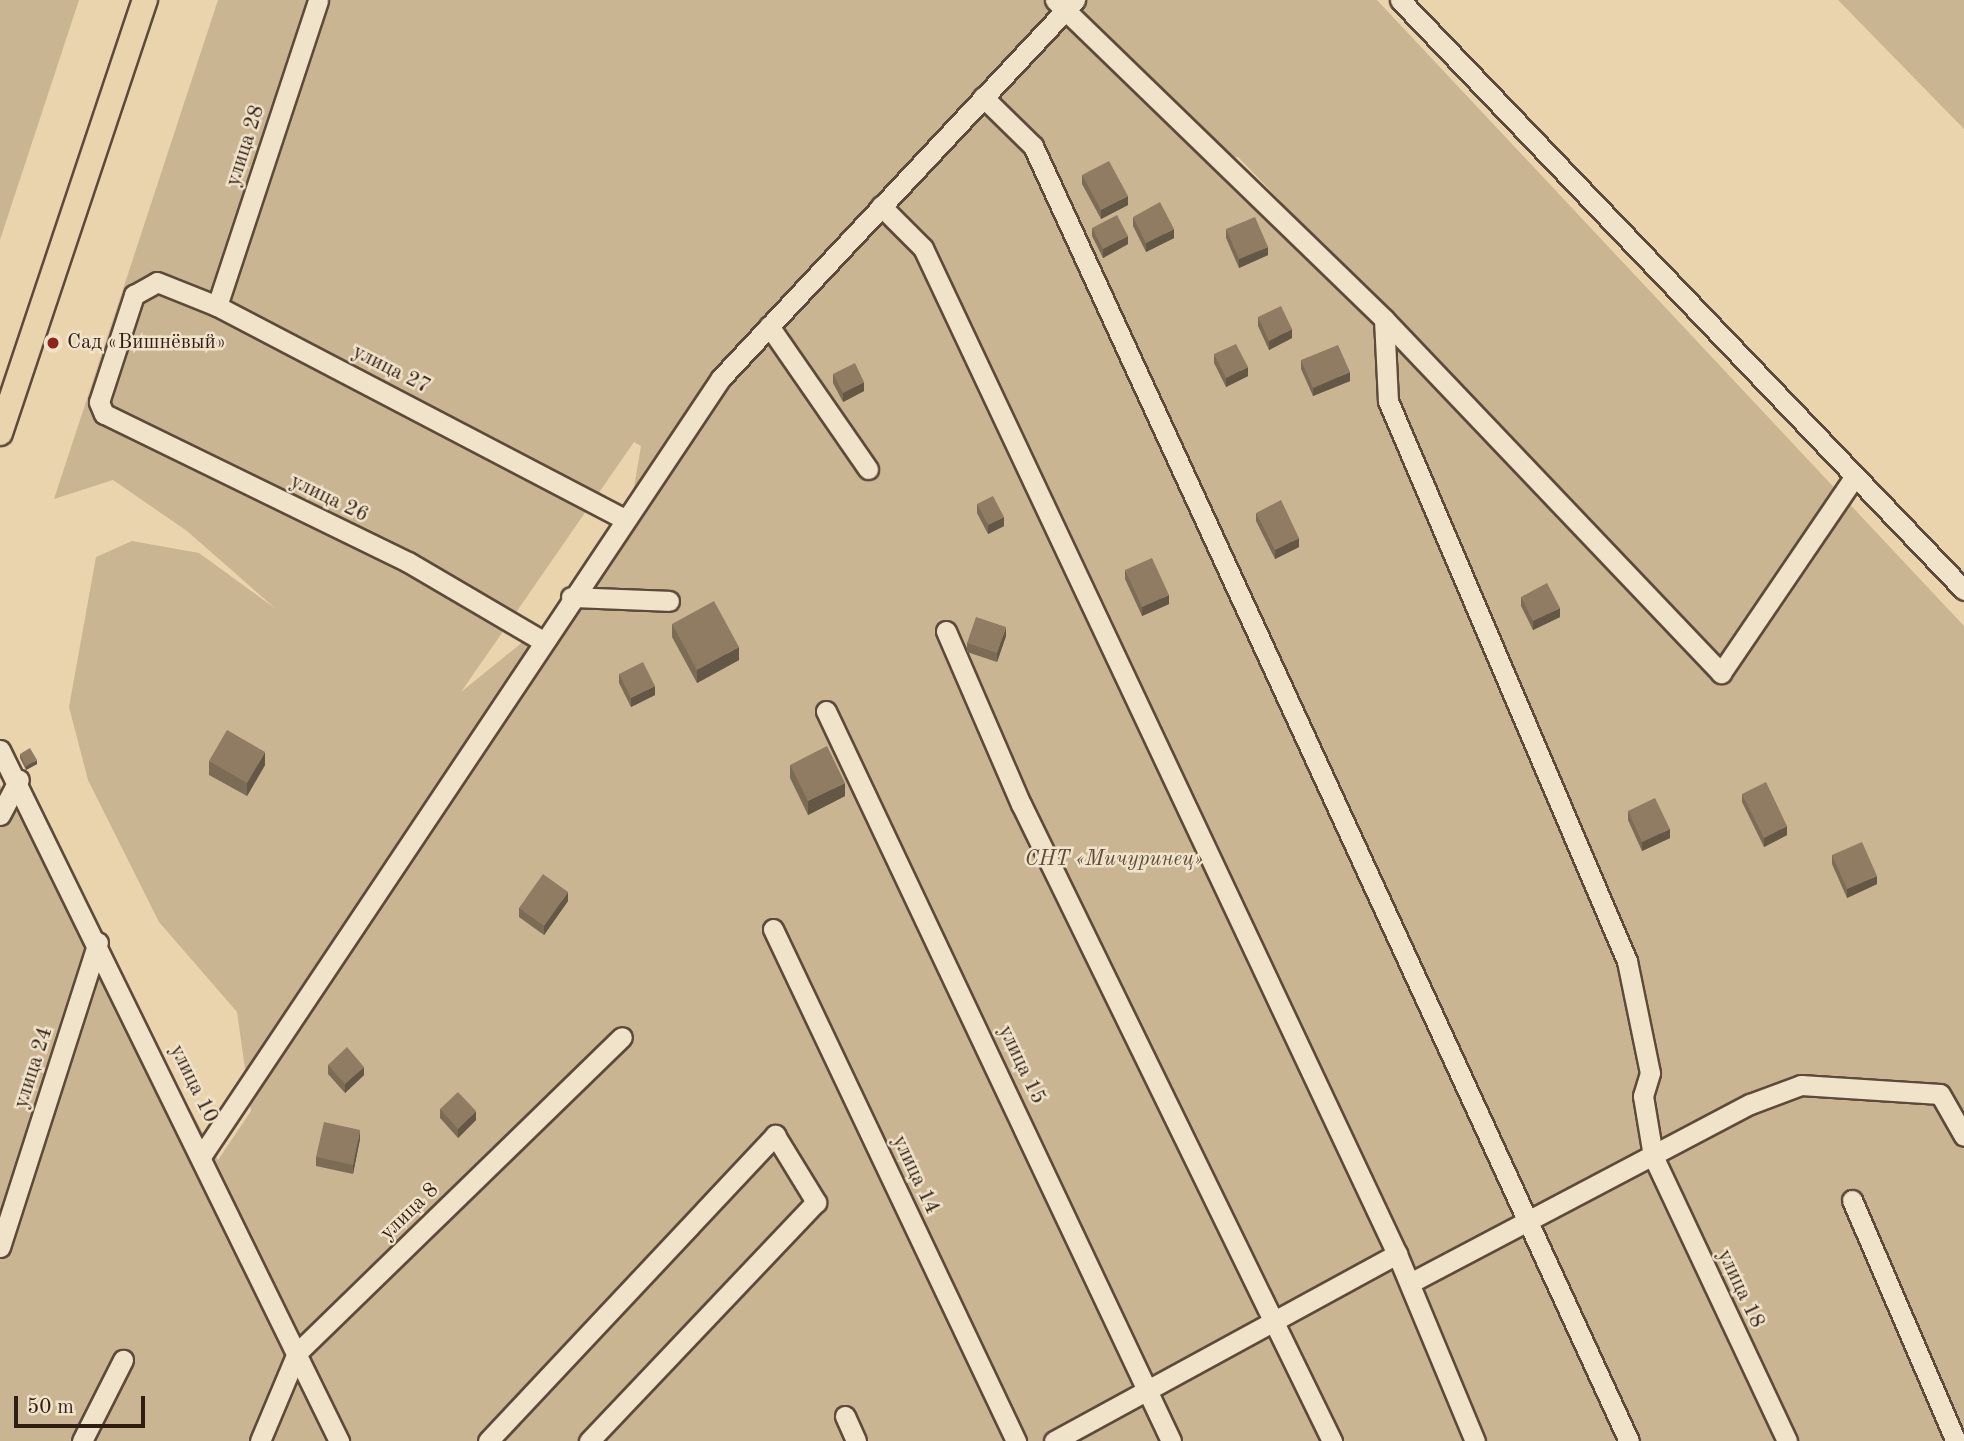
<!DOCTYPE html>
<meta charset="utf-8">
<style>
body{margin:0}
#map{position:relative;width:1964px;height:1441px;overflow:hidden;background:#ead4ad;font-family:"Old Standard TT",serif}
div>[style]{position:absolute}
.green>*{inset:0;background:#cab593}
.roads{filter:drop-shadow(2px 0 #5e4a3a) drop-shadow(-2px 0 #5e4a3a) drop-shadow(0 2px #5e4a3a) drop-shadow(0 -2px #5e4a3a)}
.minor>*{height:19px;margin:-9.5px;padding:0 9.5px;transform-origin:9.5px;border-radius:9.5px;background:#f1e3ca}
.major>*{height:24px;margin:-12px;padding:0 12px;transform-origin:12px;border-radius:12px;background:#ead4ad}
.wall>*{inset:0;background:#7c6b55}
.shaded-wall>*{inset:0;background:#655745}
.building>*{inset:0;background:#907c63}
.dots>*{width:19px;height:19px;translate:-50% -50%;box-sizing:border-box;border:4px solid #f1e3ca;border-radius:50%}
span{translate:-50% -50%;white-space:nowrap;text-align:center;line-height:1.15;-webkit-text-stroke:5px #f1e3ca;paint-order:stroke}
.street-label{font-size:21px;color:#2f1c13}
.poi-label{font-size:21px;color:#2f1c13}
.left{translate:0 -50%;text-align:left}
.park-label{font-size:21px;color:#5e4a39;font-style:italic}
.scale{position:absolute;left:14px;top:1396px;width:131px;height:32px;box-sizing:border-box;border:4px solid #2f1c13;border-top:0;padding-left:9px;font-size:21px;line-height:24px;white-space:nowrap;color:#2f1c13;-webkit-text-stroke:5px #f1e3ca;paint-order:stroke}
</style>
<div id="map">
<div class="green">
<div style="clip-path:polygon(0 0,79px 0,0 240px)"></div>
<div style="clip-path:polygon(evenodd,218px 0,1377px 0,1964px 626px,1964px 1441px,0 1441px,0 785px,98px 942px,218px 1160px,251px 1111px,237px 1012px,159px 922px,88px 780px,69px 707px,96px 557px,132px 541px,199px 553px,276px 609px,187px 531px,113px 480px,54px 499px,218px 0,1233px 157px,1238px 157px,1367px 291px,1233px 158px,1233px 157px,218px 0,634px 442px,641px 446px,624px 546px,603px 577px,461px 692px,634px 442px)"></div>
<div style="clip-path:polygon(1838px 0,1964px 0,1964px 129px)"></div>
</div>
<div class="roads">
<div class="minor">
<div style="left:1055px;top:0;width:458px;rotate:44.1deg"></div>
<div style="left:1384px;top:319px;width:489px;rotate:46.4deg"></div>
<div style="left:1721px;top:673px;width:238px;rotate:-55.8deg"></div>
<div style="left:1400px;top:0;width:816px;rotate:46.29deg"></div>
<div style="left:983px;top:97px;width:70px;rotate:44.4deg"></div>
<div style="left:1033px;top:146px;width:1426px;rotate:65.29deg"></div>
<div style="left:881px;top:206px;width:59px;rotate:45deg"></div>
<div style="left:923px;top:248px;width:1112px;rotate:64.77deg"></div>
<div style="left:1397px;top:1254px;width:203px;rotate:67.4deg"></div>
<div style="left:217px;top:306px;width:322px;rotate:-71.7deg"></div>
<div style="left:1384px;top:319px;width:82px;rotate:87.2deg"></div>
<div style="left:1388px;top:401px;width:609px;rotate:66.89deg"></div>
<div style="left:1627px;top:961px;width:114px;rotate:78.4deg"></div>
<div style="left:1650px;top:1073px;width:24px;rotate:107deg"></div>
<div style="left:1643px;top:1096px;width:61px;rotate:80.5deg"></div>
<div style="left:1653px;top:1156px;width:315px;rotate:64.8deg"></div>
<div style="left:769px;top:326px;width:174px;rotate:55.3deg"></div>
<div style="left:571px;top:597px;width:98px;rotate:2.3deg"></div>
<div style="left:946px;top:631px;width:189px;rotate:66.6deg"></div>
<div style="left:1021px;top:804px;width:709px;rotate:63.98deg"></div>
<div style="left:541px;top:640px;width:154px;rotate:-149.6deg"></div>
<div style="left:408px;top:562px;width:338px;rotate:-154deg"></div>
<div style="left:104px;top:414px;width:13px;rotate:-113deg"></div>
<div style="left:99px;top:402px;width:113px;rotate:-71.9deg"></div>
<div style="left:134px;top:295px;width:26px;rotate:-29deg"></div>
<div style="left:157px;top:282px;width:65px;rotate:21.8deg"></div>
<div style="left:217px;top:306px;width:460px;rotate:27.6deg"></div>
<div style="left:826px;top:711px;width:807px;rotate:64.7deg"></div>
<div style="left:0;top:750px;width:770px;rotate:63.87deg"></div>
<div style="left:0;top:815px;width:40px;rotate:-62deg"></div>
<div style="left:773px;top:929px;width:567px;rotate:64.61deg"></div>
<div style="left:202px;top:1155px;width:934px;rotate:-56.26deg"></div>
<div style="left:721px;top:378px;width:518px;rotate:-46.88deg"></div>
<div style="left:1852px;top:1200px;width:262px;rotate:66.7deg"></div>
<div style="left:0;top:1247px;width:320px;rotate:-72.2deg"></div>
<div style="left:1410px;top:1283px;width:384px;rotate:-27.8deg"></div>
<div style="left:1750px;top:1104px;width:54px;rotate:-20.4deg"></div>
<div style="left:1801px;top:1085px;width:139px;rotate:3.7deg"></div>
<div style="left:1940px;top:1094px;width:48px;rotate:60.3deg"></div>
<div style="left:845px;top:1416px;width:27px;rotate:66deg"></div>
<div style="left:82px;top:1441px;width:91px;rotate:-63.2deg"></div>
<div style="left:260px;top:1441px;width:95px;rotate:-67.2deg"></div>
<div style="left:297px;top:1353px;width:453px;rotate:-44.2deg"></div>
<div style="left:488px;top:1441px;width:420px;rotate:-46.8deg"></div>
<div style="left:775px;top:1135px;width:79px;rotate:58.5deg"></div>
<div style="left:816px;top:1202px;width:330px;rotate:133.5deg"></div>
<div style="left:1054px;top:1441px;width:391px;rotate:-28.6deg"></div>
</div>
<div class="major">
<div style="left:0;top:433px;width:457px;rotate:-71.5deg"></div>
</div>
</div>
<div class="wall">
<div style="clip-path:polygon(1082px 175px,1128px 205px,1101px 219px,1082px 184px)"></div>
<div style="clip-path:polygon(1133px 217px,1174px 238px,1146px 252px,1133px 226px)"></div>
<div style="clip-path:polygon(1092px 228px,1128px 244px,1103px 258px,1092px 236px)"></div>
<div style="clip-path:polygon(1226px 229px,1268px 255px,1239px 268px,1226px 238px)"></div>
<div style="clip-path:polygon(1258px 317px,1292px 338px,1269px 350px,1258px 326px)"></div>
<div style="clip-path:polygon(1214px 354px,1248px 376px,1226px 387px,1214px 363px)"></div>
<div style="clip-path:polygon(1301px 360px,1350px 381px,1313px 396px,1301px 369px)"></div>
<div style="clip-path:polygon(833px 374px,864px 391px,843px 402px,833px 383px)"></div>
<div style="clip-path:polygon(977px 504px,1004px 526px,988px 534px,977px 513px)"></div>
<div style="clip-path:polygon(1256px 513px,1299px 547px,1275px 559px,1256px 521px)"></div>
<div style="clip-path:polygon(1125px 570px,1169px 604px,1142px 616px,1125px 579px)"></div>
<div style="clip-path:polygon(1521px 597px,1560px 617px,1533px 630px,1521px 606px)"></div>
<div style="clip-path:polygon(672px 624px,739px 660px,697px 683px,672px 637px)"></div>
<div style="clip-path:polygon(1006px 636px,997px 662px,967px 652px,967px 643px)"></div>
<div style="clip-path:polygon(619px 674px,655px 695px,631px 707px,619px 683px)"></div>
<div style="clip-path:polygon(20px 754px,37px 764px,26px 770px,20px 758px)"></div>
<div style="clip-path:polygon(209px 761px,265px 765px,247px 796px,209px 775px)"></div>
<div style="clip-path:polygon(790px 765px,845px 796px,808px 815px,790px 778px)"></div>
<div style="clip-path:polygon(1742px 794px,1787px 835px,1764px 847px,1742px 802px)"></div>
<div style="clip-path:polygon(1628px 811px,1670px 838px,1642px 851px,1628px 820px)"></div>
<div style="clip-path:polygon(1832px 855px,1877px 884px,1847px 898px,1832px 864px)"></div>
<div style="clip-path:polygon(568px 901px,544px 935px,519px 917px,519px 908px)"></div>
<div style="clip-path:polygon(328px 1065px,364px 1075px,345px 1093px,328px 1074px)"></div>
<div style="clip-path:polygon(440px 1109px,476px 1120px,458px 1138px,440px 1118px)"></div>
<div style="clip-path:polygon(360px 1139px,353px 1174px,316px 1166px,316px 1157px)"></div>
</div>
<div class="shaded-wall">
<div style="clip-path:polygon(1128px 196px,1128px 205px,1101px 219px,1101px 210px)"></div>
<div style="clip-path:polygon(1174px 229px,1174px 238px,1146px 252px,1146px 243px)"></div>
<div style="clip-path:polygon(1128px 236px,1128px 244px,1103px 258px,1103px 249px)"></div>
<div style="clip-path:polygon(1268px 247px,1268px 255px,1239px 268px,1239px 259px)"></div>
<div style="clip-path:polygon(1292px 329px,1292px 338px,1269px 350px,1269px 341px)"></div>
<div style="clip-path:polygon(1248px 367px,1248px 376px,1226px 387px,1226px 378px)"></div>
<div style="clip-path:polygon(1350px 372px,1350px 381px,1313px 396px,1313px 388px)"></div>
<div style="clip-path:polygon(864px 382px,864px 391px,843px 402px,843px 393px)"></div>
<div style="clip-path:polygon(1004px 517px,1004px 526px,988px 534px,988px 525px)"></div>
<div style="clip-path:polygon(1299px 538px,1299px 547px,1275px 559px,1275px 550px)"></div>
<div style="clip-path:polygon(1169px 595px,1169px 604px,1142px 616px,1142px 607px)"></div>
<div style="clip-path:polygon(1560px 608px,1560px 617px,1533px 630px,1533px 621px)"></div>
<div style="clip-path:polygon(1006px 627px,1006px 636px,997px 662px,997px 653px)"></div>
<div style="clip-path:polygon(739px 647px,739px 660px,697px 683px,697px 670px)"></div>
<div style="clip-path:polygon(655px 686px,655px 695px,631px 707px,631px 698px)"></div>
<div style="clip-path:polygon(265px 752px,265px 765px,247px 796px,247px 783px)"></div>
<div style="clip-path:polygon(37px 760px,37px 764px,26px 770px,26px 766px)"></div>
<div style="clip-path:polygon(845px 783px,845px 796px,808px 815px,808px 801px)"></div>
<div style="clip-path:polygon(1787px 826px,1787px 835px,1764px 847px,1764px 838px)"></div>
<div style="clip-path:polygon(1670px 829px,1670px 838px,1642px 851px,1642px 842px)"></div>
<div style="clip-path:polygon(1877px 876px,1877px 884px,1847px 898px,1847px 889px)"></div>
<div style="clip-path:polygon(568px 892px,568px 901px,544px 935px,544px 926px)"></div>
<div style="clip-path:polygon(364px 1067px,364px 1075px,345px 1093px,345px 1084px)"></div>
<div style="clip-path:polygon(476px 1111px,476px 1120px,458px 1138px,458px 1129px)"></div>
<div style="clip-path:polygon(360px 1130px,360px 1139px,353px 1174px,353px 1165px)"></div>
</div>
<div class="building">
<div style="clip-path:polygon(1109px 161px,1128px 196px,1101px 210px,1082px 175px)"></div>
<div style="clip-path:polygon(1160px 202px,1174px 229px,1146px 243px,1133px 217px)"></div>
<div style="clip-path:polygon(1117px 215px,1128px 236px,1103px 249px,1092px 228px)"></div>
<div style="clip-path:polygon(1255px 217px,1268px 247px,1239px 259px,1226px 229px)"></div>
<div style="clip-path:polygon(1281px 306px,1292px 329px,1269px 341px,1258px 317px)"></div>
<div style="clip-path:polygon(1236px 344px,1248px 367px,1226px 378px,1214px 354px)"></div>
<div style="clip-path:polygon(1338px 345px,1350px 372px,1313px 388px,1301px 360px)"></div>
<div style="clip-path:polygon(855px 363px,864px 382px,843px 393px,833px 374px)"></div>
<div style="clip-path:polygon(993px 496px,1004px 517px,988px 525px,977px 504px)"></div>
<div style="clip-path:polygon(1281px 500px,1299px 538px,1275px 550px,1256px 513px)"></div>
<div style="clip-path:polygon(1152px 558px,1169px 595px,1142px 607px,1125px 570px)"></div>
<div style="clip-path:polygon(1547px 583px,1560px 608px,1533px 621px,1521px 597px)"></div>
<div style="clip-path:polygon(714px 601px,739px 647px,697px 670px,672px 624px)"></div>
<div style="clip-path:polygon(976px 617px,1006px 627px,997px 653px,967px 643px)"></div>
<div style="clip-path:polygon(643px 662px,655px 686px,631px 698px,619px 674px)"></div>
<div style="clip-path:polygon(227px 730px,265px 752px,247px 783px,209px 761px)"></div>
<div style="clip-path:polygon(827px 746px,845px 783px,808px 801px,790px 765px)"></div>
<div style="clip-path:polygon(30px 748px,37px 760px,26px 766px,20px 754px)"></div>
<div style="clip-path:polygon(1766px 782px,1787px 826px,1764px 838px,1742px 794px)"></div>
<div style="clip-path:polygon(1655px 798px,1670px 829px,1642px 842px,1628px 811px)"></div>
<div style="clip-path:polygon(1862px 842px,1877px 876px,1847px 889px,1832px 855px)"></div>
<div style="clip-path:polygon(543px 874px,568px 892px,544px 926px,519px 908px)"></div>
<div style="clip-path:polygon(347px 1047px,364px 1067px,345px 1084px,328px 1065px)"></div>
<div style="clip-path:polygon(458px 1092px,476px 1111px,458px 1129px,440px 1109px)"></div>
<div style="clip-path:polygon(324px 1122px,360px 1130px,353px 1165px,316px 1157px)"></div>
</div>
<div class="dots">
<div style="left:53px;top:343px;background:#8f2418"></div>
</div>
<div class="street-label">
<span style="left:246px;top:146px;rotate:-72deg">улица 28</span>
<span style="left:391px;top:370px;rotate:27deg">улица 27</span>
<span style="left:329px;top:499px;rotate:26deg">улица 26</span>
<span style="left:1021px;top:1065px;rotate:65deg">улица 15</span>
<span style="left:34px;top:1068px;rotate:-72deg">улица 24</span>
<span style="left:193px;top:1084px;rotate:64deg">улица 10</span>
<span style="left:915px;top:1175px;rotate:65deg">улица 14</span>
<span style="left:410px;top:1212px;rotate:-44deg">улица 8</span>
<span style="left:1740px;top:1289px;rotate:65deg">улица 18</span>
</div>
<div class="poi-label">
<span class="left" style="left:67px;top:343px">Сад «Вишнёвый»</span>
</div>
<div class="park-label">
<span style="left:1114px;top:860px">СНТ «Мичуринец»</span>
</div>
<div class="scale">50 m</div>
</div>
